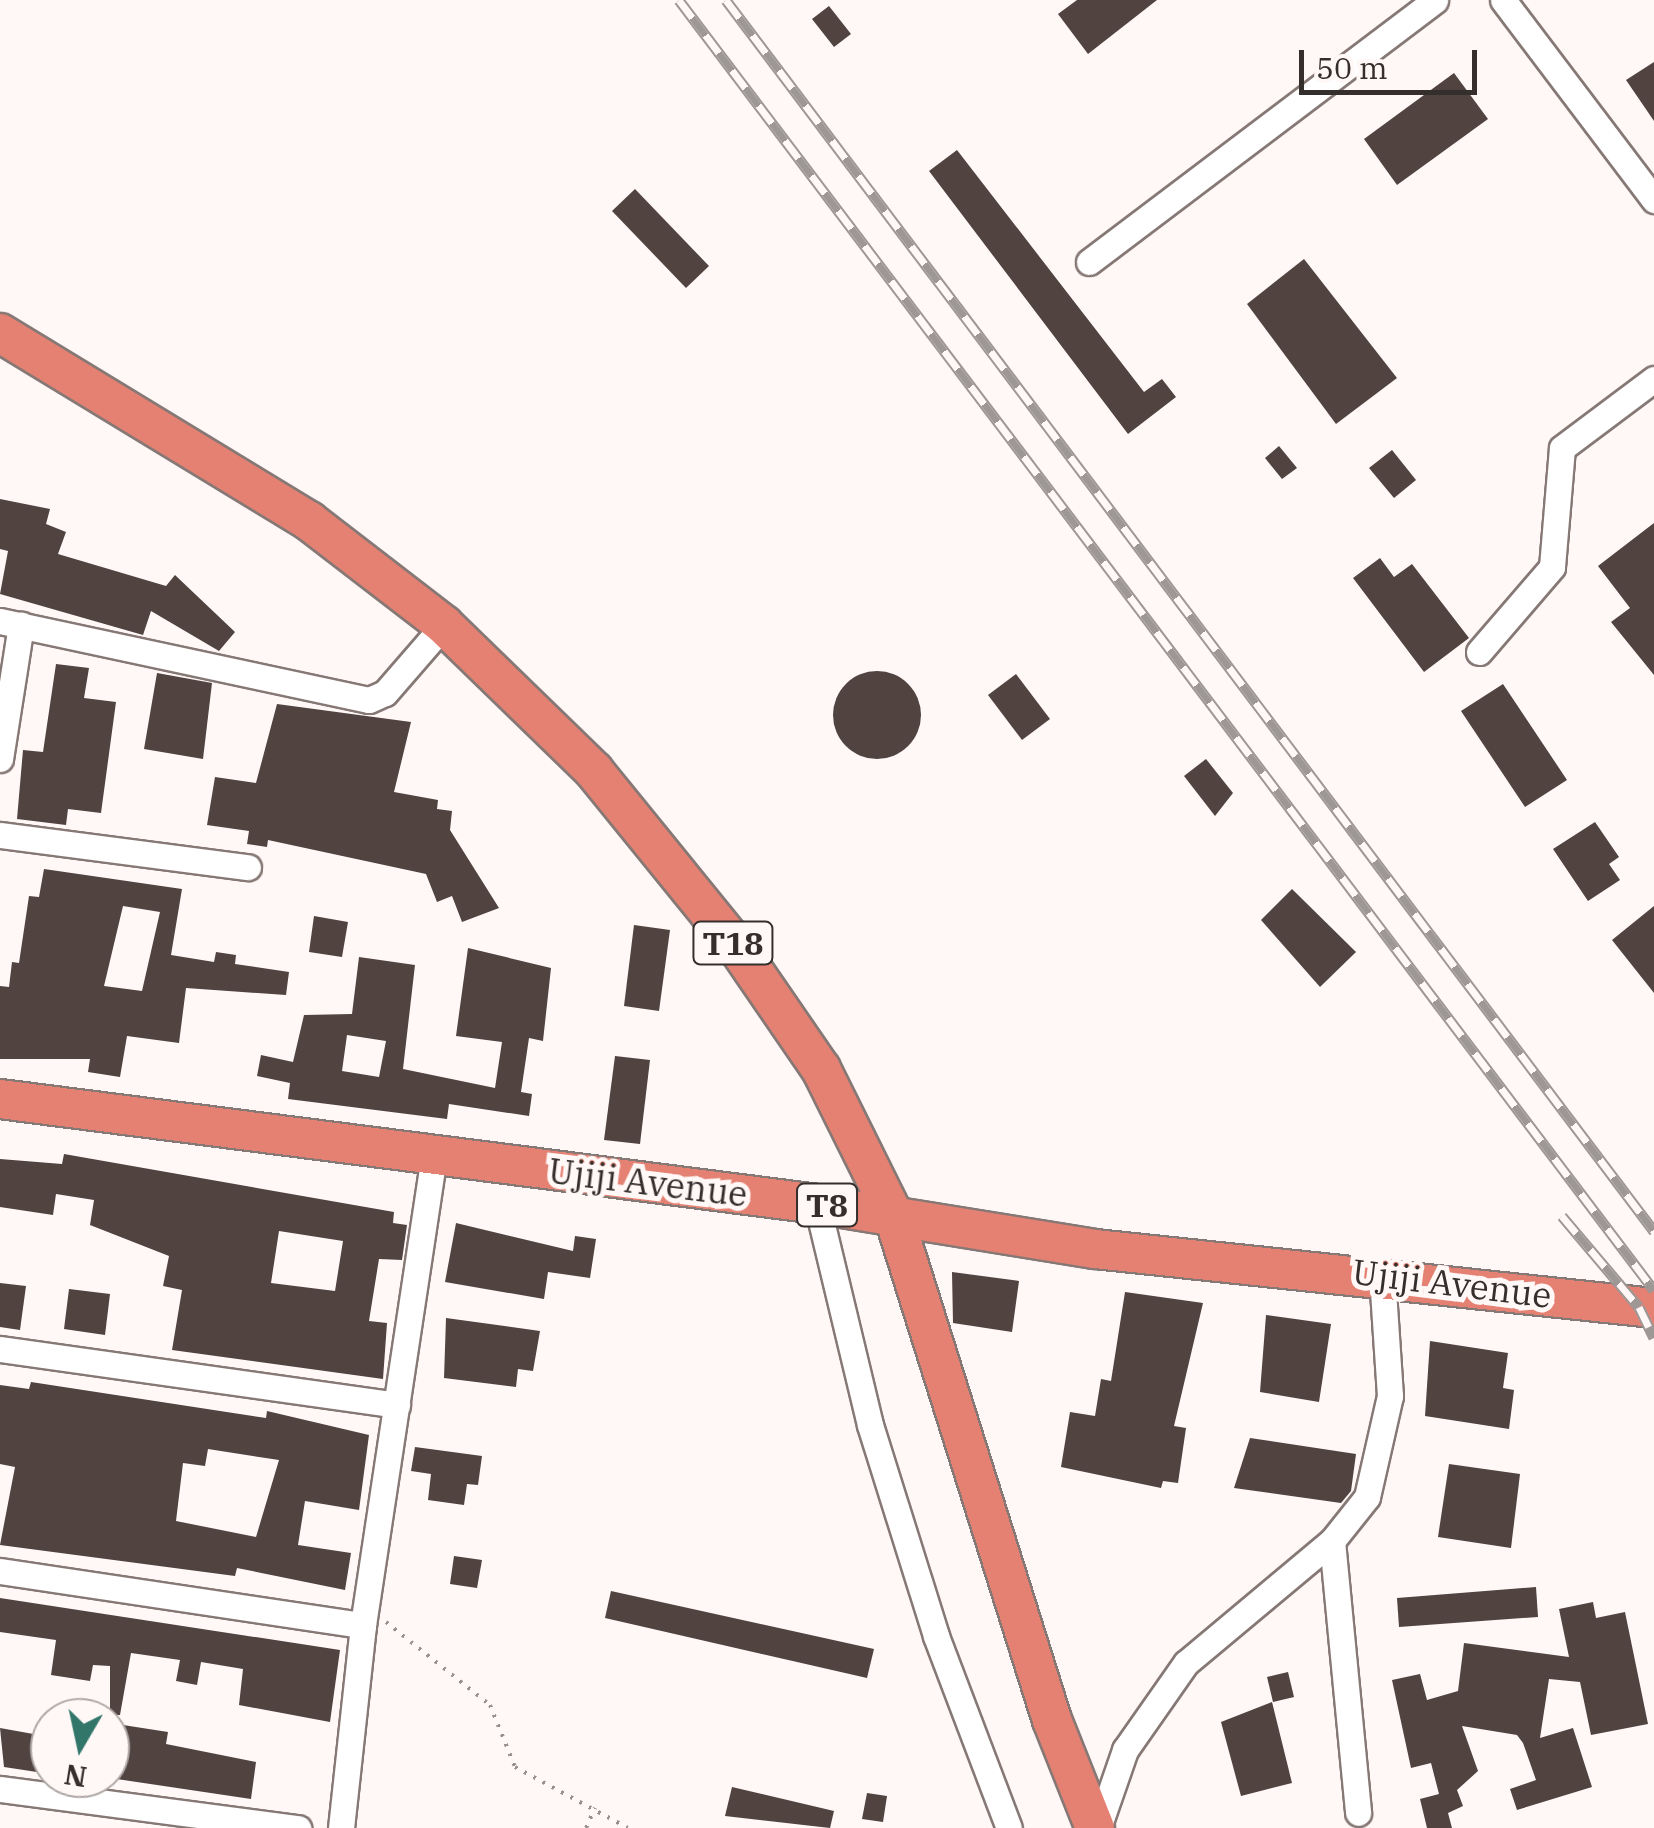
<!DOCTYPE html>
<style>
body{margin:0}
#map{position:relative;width:1654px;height:1828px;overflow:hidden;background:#fff8f7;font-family:"IBM Plex Serif",serif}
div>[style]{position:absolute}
.building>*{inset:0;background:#504340}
.round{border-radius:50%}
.path>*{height:4px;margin-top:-2px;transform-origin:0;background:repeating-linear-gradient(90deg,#97908f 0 2.5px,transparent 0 10.5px)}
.roads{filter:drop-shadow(2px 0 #867875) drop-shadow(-2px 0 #867875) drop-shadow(0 2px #867875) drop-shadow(0 -2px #867875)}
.minor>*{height:25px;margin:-12.5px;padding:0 12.5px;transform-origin:12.5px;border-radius:12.5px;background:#fff}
.highway>*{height:38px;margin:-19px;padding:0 19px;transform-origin:19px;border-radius:19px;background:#e58172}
.rail>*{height:11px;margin-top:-5.5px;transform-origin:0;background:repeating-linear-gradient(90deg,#fff8f7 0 22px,#9d9796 0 44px);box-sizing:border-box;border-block:2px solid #9d9796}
span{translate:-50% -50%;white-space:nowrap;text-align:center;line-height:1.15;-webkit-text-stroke:10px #fff8f7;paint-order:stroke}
.shield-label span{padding:2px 8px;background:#fff8f7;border:2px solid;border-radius:8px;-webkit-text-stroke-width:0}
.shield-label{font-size:32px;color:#342e2d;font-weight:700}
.street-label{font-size:35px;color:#342e2d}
.north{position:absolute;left:30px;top:1698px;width:100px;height:100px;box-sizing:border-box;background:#fff8f7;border:2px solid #aea7a6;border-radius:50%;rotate:189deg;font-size:28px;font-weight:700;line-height:40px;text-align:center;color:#342e2d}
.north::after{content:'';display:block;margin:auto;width:35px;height:45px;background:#32766a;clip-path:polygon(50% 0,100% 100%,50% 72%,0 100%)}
.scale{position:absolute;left:1299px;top:50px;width:178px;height:45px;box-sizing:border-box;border:5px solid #342e2d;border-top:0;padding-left:12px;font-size:30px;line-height:35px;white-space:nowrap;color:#342e2d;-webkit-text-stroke:8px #fff8f7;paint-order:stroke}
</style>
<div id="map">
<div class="building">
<div style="clip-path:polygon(1077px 0,1157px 0,1088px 54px,1058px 14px)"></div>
<div style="clip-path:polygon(829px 6px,851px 34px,834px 47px,812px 19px)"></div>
<div style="clip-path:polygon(1654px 62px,1654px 121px,1626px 80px)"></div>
<div style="clip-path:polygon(1454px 73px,1488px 119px,1397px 185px,1364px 139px)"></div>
<div style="clip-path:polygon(957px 150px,1144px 392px,1162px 379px,1176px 397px,1128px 434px,929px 171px)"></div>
<div style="clip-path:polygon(635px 189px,709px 266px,686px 288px,612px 211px)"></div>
<div style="clip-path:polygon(1304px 259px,1397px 378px,1336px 424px,1247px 304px)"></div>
<div style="clip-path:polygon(1279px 446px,1297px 468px,1282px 479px,1265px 458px)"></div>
<div style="clip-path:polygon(1392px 450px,1416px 480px,1394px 498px,1369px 468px)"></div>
<div style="clip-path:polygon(0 499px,50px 509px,46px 524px,66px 532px,58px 554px,166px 586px,175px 575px,235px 632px,219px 651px,151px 611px,143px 635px,0 594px,8px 551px,0 549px)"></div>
<div style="clip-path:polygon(1654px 523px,1654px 675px,1611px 622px,1630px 608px,1598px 566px)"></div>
<div style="clip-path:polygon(1380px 558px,1394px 577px,1412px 564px,1469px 638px,1424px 672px,1353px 578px)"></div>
<div style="clip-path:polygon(56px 664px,89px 668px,84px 698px,116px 702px,101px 813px,68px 809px,66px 825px,17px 819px,23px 750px,43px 752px)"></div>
<div class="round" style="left:833px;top:671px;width:88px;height:88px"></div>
<div style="clip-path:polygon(157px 673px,212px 683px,203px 759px,144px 749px)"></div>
<div style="clip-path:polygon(1016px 674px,1050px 719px,1022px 740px,988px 695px)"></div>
<div style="clip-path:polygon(1503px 684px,1567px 780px,1525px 807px,1461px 711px)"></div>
<div style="clip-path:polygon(277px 704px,411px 722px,394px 792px,438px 800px,437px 809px,452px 811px,450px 830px,499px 908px,462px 922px,452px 896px,437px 902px,426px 874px,268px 840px,267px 847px,247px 844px,249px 831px,207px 825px,215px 777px,256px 783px)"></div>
<div style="clip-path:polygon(1206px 759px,1233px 793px,1215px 816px,1184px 776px)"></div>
<div style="clip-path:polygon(1595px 822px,1619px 857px,1609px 864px,1620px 880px,1588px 901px,1553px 849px)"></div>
<div style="clip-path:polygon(evenodd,44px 869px,182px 889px,171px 955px,214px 962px,216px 952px,236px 955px,235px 964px,289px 972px,286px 995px,186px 988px,179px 1043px,127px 1036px,120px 1077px,88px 1072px,90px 1059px,0 1059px,0 986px,9px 987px,12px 962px,19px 963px,29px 896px,39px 897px,44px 869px,123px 906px,160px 912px,142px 991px,104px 986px,123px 906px)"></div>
<div style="clip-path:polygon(1292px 889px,1356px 952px,1320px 987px,1261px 920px)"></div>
<div style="clip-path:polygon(1654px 906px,1654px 993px,1612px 940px)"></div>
<div style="clip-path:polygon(314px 916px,348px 922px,342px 957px,309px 952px)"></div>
<div style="clip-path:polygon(634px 925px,670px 930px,659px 1011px,624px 1006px)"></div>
<div style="clip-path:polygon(evenodd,468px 948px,551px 968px,543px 1041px,529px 1038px,521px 1092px,532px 1094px,529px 1116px,449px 1104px,447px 1119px,288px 1099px,290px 1083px,257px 1076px,261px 1055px,293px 1062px,304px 1015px,352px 1014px,359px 957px,415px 965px,403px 1069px,495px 1088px,502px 1042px,456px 1036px,468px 948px,347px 1035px,386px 1041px,379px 1077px,342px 1071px,347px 1035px)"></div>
<div style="clip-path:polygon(615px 1056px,650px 1060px,640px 1144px,604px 1140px)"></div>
<div style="clip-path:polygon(evenodd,64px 1154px,394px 1212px,393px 1223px,407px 1225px,402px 1260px,379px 1259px,369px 1321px,387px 1323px,383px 1379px,172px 1350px,182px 1290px,163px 1286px,169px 1256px,90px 1225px,94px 1200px,56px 1194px,53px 1215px,0 1207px,0 1159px,62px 1164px,64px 1154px,279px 1231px,343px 1241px,335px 1291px,271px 1283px,279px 1231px)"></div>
<div style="clip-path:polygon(456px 1223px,573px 1251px,575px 1236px,596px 1239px,590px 1278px,548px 1272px,544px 1299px,445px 1282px)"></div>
<div style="clip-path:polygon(952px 1272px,1019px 1281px,1012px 1332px,953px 1323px)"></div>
<div style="clip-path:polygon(0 1283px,26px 1286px,20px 1330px,0 1327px)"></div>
<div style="clip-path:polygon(69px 1289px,110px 1294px,105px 1335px,64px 1329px)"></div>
<div style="clip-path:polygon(1125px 1292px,1203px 1303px,1174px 1426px,1186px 1428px,1178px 1483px,1163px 1481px,1161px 1488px,1061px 1467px,1070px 1412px,1095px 1416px,1101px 1379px,1111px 1381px)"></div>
<div style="clip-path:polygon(1266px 1315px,1331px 1324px,1319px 1402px,1260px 1392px)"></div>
<div style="clip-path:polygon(446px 1318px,540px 1331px,533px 1371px,518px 1369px,516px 1387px,444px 1378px)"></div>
<div style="clip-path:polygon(1430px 1341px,1508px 1353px,1503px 1388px,1514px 1390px,1509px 1429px,1425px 1416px)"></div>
<div style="clip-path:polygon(evenodd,31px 1382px,266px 1418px,267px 1411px,369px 1435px,359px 1510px,305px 1501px,298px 1545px,351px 1553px,345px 1590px,237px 1568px,235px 1576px,0 1545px,15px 1467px,0 1464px,0 1385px,29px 1389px,31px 1382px,208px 1449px,279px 1460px,256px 1537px,176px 1521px,183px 1463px,205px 1466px,208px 1449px)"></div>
<div style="clip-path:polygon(1250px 1438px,1356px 1454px,1351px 1491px,1341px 1503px,1234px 1488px)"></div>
<div style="clip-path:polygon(415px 1447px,482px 1456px,478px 1485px,467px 1484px,464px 1505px,428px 1500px,431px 1474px,411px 1471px)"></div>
<div style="clip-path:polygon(1449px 1464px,1520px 1474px,1511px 1548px,1438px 1537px)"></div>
<div style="clip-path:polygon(454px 1556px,482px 1560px,477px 1588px,450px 1584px)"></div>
<div style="clip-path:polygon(1536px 1587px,1538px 1617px,1399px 1627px,1397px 1598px)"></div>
<div style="clip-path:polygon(611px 1591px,874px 1649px,867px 1678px,605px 1618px)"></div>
<div style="clip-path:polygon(0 1598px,340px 1650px,330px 1722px,239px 1705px,243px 1669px,201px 1662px,197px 1685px,176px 1681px,180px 1660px,131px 1653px,120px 1715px,110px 1715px,110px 1666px,93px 1665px,90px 1681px,51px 1675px,56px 1640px,0 1632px)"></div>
<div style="clip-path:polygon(1593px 1602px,1596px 1618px,1625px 1612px,1648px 1724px,1591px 1735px,1580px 1682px,1549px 1679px,1540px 1738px,1573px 1728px,1592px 1787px,1517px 1810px,1510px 1789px,1536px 1780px,1523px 1743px,1517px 1735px,1462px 1726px,1478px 1771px,1457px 1790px,1463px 1806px,1448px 1813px,1452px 1828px,1427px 1828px,1420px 1799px,1439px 1794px,1431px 1763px,1411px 1768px,1392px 1680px,1420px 1674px,1427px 1700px,1458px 1691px,1464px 1643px,1569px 1657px,1559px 1609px)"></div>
<div style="clip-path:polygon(1288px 1672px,1294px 1697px,1273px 1702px,1267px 1677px)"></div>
<div style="clip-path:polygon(1272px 1702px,1292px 1783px,1241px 1796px,1221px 1722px)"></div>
<div style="clip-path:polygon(123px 1725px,168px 1732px,166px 1744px,256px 1762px,251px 1799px,110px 1778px,110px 1734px,121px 1735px)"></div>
<div style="clip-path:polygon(0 1728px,50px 1737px,50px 1774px,4px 1767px)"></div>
<div style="clip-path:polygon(732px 1787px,834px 1811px,830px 1828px,725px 1816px)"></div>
<div style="clip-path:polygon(867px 1793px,887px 1796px,883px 1822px,862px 1819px)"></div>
</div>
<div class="path">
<div style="left:386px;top:1622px;width:133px;rotate:38.6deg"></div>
<div style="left:490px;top:1705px;width:67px;rotate:68deg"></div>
<div style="left:515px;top:1767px;width:128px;rotate:28.4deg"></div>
<div style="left:586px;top:1828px;width:22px;rotate:-66deg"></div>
</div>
<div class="roads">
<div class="minor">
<div style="left:1503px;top:0;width:251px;rotate:52.9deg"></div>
<div style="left:1089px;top:262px;width:434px;rotate:-37.1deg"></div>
<div style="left:0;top:621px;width:377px;rotate:12.1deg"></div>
<div style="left:369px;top:700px;width:17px;rotate:-24deg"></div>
<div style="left:385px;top:693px;width:90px;rotate:-49.1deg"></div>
<div style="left:1479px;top:652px;width:112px;rotate:-49.3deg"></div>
<div style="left:1552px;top:567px;width:119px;rotate:-85.2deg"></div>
<div style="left:1562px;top:448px;width:115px;rotate:-36.9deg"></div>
<div style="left:0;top:759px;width:136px;rotate:-81.1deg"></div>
<div style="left:0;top:835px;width:250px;rotate:7.4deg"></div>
<div style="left:817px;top:1204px;width:227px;rotate:76.5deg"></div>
<div style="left:870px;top:1425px;width:221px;rotate:72.6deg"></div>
<div style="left:936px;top:1636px;width:205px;rotate:69.2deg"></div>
<div style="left:0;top:1349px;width:401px;rotate:8deg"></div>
<div style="left:1332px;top:1541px;width:273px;rotate:84.5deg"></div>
<div style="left:0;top:1571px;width:367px;rotate:8.5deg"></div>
<div style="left:0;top:1789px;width:301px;rotate:7.5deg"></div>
<div style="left:341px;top:1828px;width:204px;rotate:-83.8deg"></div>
<div style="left:363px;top:1625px;width:475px;rotate:-81.4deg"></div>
<div style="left:1098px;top:1828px;width:83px;rotate:-70.9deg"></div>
<div style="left:1125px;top:1750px;width:106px;rotate:-55deg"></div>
<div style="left:1186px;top:1663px;width:190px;rotate:-39.9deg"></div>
<div style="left:1332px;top:1541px;width:56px;rotate:-51.5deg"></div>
<div style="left:1367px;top:1497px;width:104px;rotate:-77.2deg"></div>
<div style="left:1390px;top:1396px;width:122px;rotate:-93.8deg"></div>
</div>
<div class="highway">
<div style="left:0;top:333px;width:362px;rotate:31.3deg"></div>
<div style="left:309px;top:521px;width:170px;rotate:37.6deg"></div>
<div style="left:444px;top:625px;width:209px;rotate:44.2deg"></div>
<div style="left:594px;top:771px;width:227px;rotate:50.9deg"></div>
<div style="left:737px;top:947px;width:148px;rotate:55.5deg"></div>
<div style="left:821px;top:1069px;width:162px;rotate:63.6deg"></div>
<div style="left:893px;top:1214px;width:530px;rotate:72.56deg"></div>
<div style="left:1052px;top:1720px;width:116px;rotate:68.3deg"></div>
<div style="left:0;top:1099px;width:824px;rotate:7.32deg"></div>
<div style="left:817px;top:1204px;width:282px;rotate:9.2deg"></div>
<div style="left:1095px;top:1249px;width:562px;rotate:6.03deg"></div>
</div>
</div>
<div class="rail">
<div style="left:679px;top:0;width:1617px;rotate:52.92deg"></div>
<div style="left:726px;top:0;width:1542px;rotate:52.99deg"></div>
<div style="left:1562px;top:1216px;width:119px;rotate:49.8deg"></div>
<div style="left:1639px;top:1307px;width:34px;rotate:64deg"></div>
</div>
<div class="shield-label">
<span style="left:733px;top:943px">T18</span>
<span style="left:827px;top:1205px">T8</span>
</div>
<div class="street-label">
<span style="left:648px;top:1182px;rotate:7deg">Ujiji Avenue</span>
<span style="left:1452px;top:1283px;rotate:7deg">Ujiji Avenue</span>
</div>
<div class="north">N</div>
<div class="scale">50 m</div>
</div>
